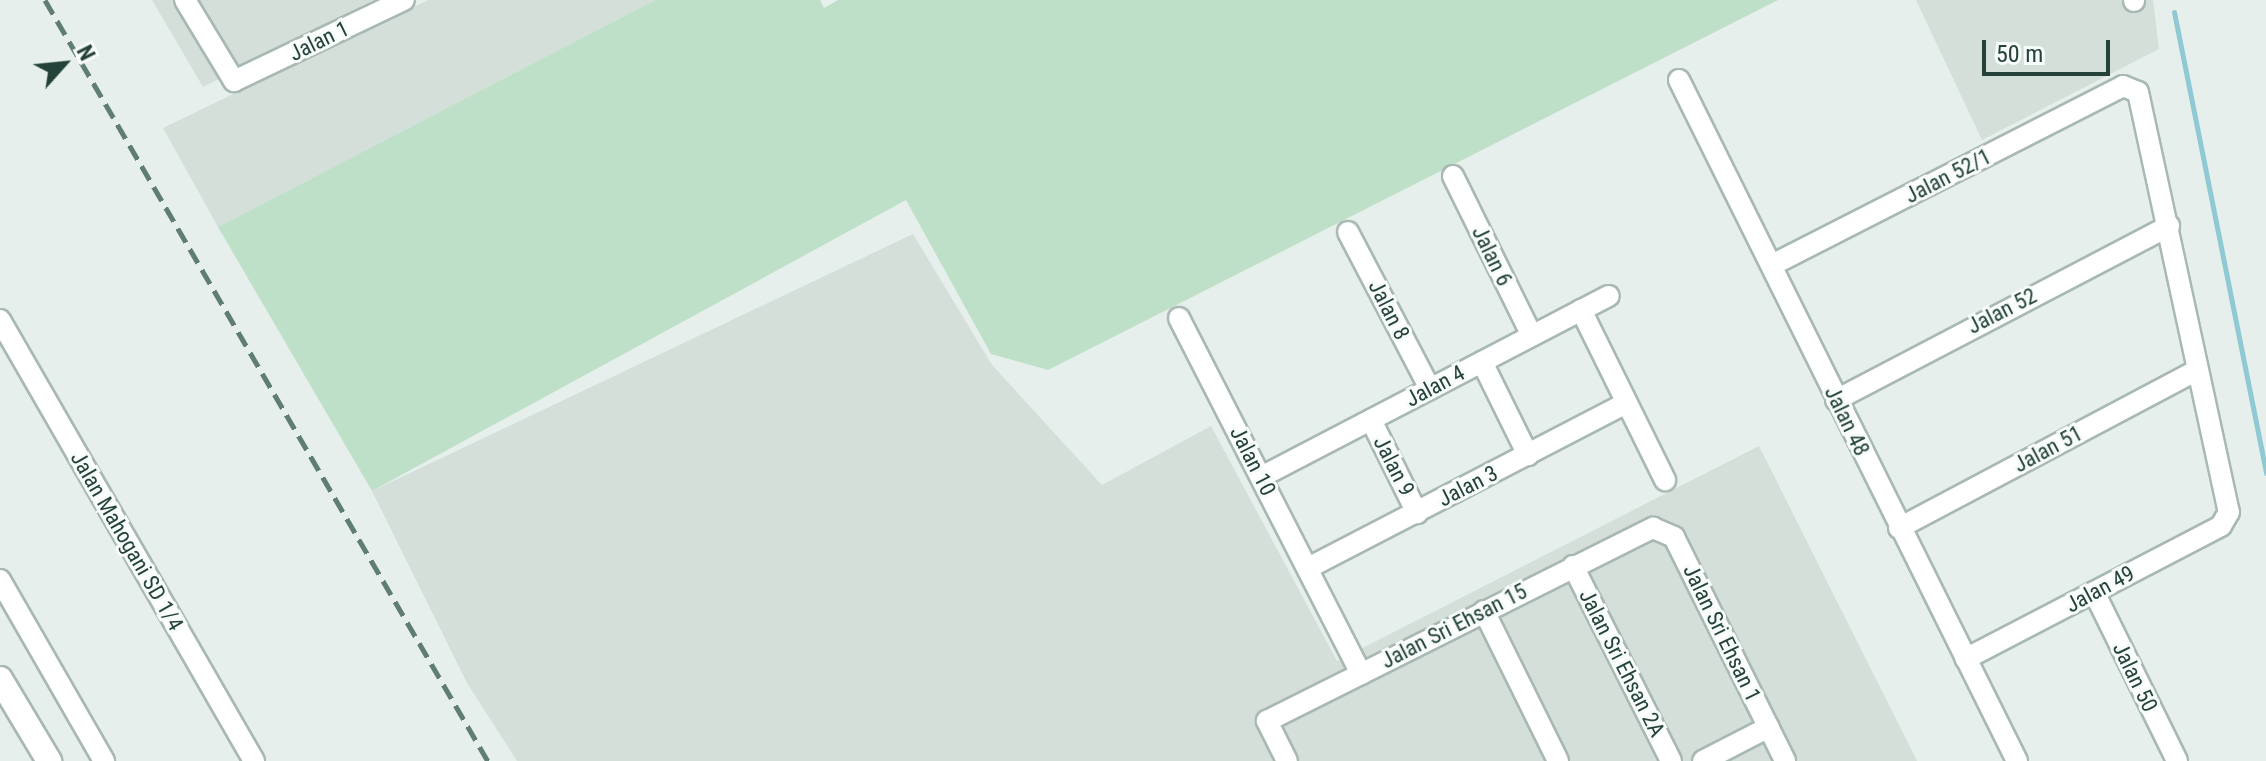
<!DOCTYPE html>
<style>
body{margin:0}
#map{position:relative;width:2266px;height:761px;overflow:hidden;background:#e6efeb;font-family:"Roboto Condensed",sans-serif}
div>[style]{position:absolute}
.built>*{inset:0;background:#d4dfda}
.green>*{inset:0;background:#bfe0c8}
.stream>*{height:5px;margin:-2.5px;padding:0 2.5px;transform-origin:2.5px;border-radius:2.5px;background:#8ec9d4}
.roads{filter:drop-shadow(2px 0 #a8b8b2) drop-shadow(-2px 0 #a8b8b2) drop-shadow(0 2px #a8b8b2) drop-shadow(0 -2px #a8b8b2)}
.minor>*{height:20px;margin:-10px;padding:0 10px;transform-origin:10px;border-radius:10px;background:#fff}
.tertiary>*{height:24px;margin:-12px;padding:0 12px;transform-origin:12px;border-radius:12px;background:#fff}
.rail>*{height:5px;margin-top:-2.5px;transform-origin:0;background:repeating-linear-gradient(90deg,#5f7d75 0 16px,transparent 0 24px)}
span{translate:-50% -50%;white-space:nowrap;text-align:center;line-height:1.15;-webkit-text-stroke:6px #f7fbf9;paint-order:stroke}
.street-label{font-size:22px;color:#24423a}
.north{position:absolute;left:24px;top:24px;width:80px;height:80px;-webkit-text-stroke:6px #f7fbf9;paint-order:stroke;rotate:63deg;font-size:22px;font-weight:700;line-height:32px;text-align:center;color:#24423a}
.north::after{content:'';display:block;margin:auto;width:28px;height:36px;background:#24423a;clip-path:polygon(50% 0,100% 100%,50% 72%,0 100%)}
.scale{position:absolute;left:1982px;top:40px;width:128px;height:36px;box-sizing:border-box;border:4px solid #24423a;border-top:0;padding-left:10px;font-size:24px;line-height:28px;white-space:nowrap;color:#24423a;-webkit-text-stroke:6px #f7fbf9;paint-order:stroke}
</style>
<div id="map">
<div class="built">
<div style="clip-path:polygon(152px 0,373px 0,203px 87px)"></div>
<div style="clip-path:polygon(428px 0,655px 0,218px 227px,163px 128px)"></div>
<div style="clip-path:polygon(1916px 0,2153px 0,2159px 49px,1982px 140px)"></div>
<div style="clip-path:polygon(913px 234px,992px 365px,1102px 485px,1211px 426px,1337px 661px,1759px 446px,1917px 761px,517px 761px,467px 683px,372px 491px)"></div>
</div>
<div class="green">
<div style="clip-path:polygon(655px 0,820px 0,824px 8px,838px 0,1778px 0,1048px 370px,991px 354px,906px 200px,372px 491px,218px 227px)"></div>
</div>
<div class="stream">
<div style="left:2174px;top:12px;width:470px;rotate:78.7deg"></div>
</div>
<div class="roads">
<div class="minor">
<div style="left:185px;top:0;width:95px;rotate:58.8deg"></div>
<div style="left:234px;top:81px;width:188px;rotate:-25.5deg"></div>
<div style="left:2134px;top:0;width:1px;rotate:90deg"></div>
<div style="left:1679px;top:80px;width:760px;rotate:63.6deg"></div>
<div style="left:1453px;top:176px;width:178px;rotate:63.7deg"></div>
<div style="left:1348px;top:232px;width:177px;rotate:62.4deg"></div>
<div style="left:1772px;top:265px;width:394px;rotate:-27deg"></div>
<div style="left:2123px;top:86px;width:16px;rotate:22deg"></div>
<div style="left:2138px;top:92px;width:430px;rotate:77.8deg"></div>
<div style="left:2229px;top:512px;width:16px;rotate:120deg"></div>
<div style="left:2221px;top:526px;width:288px;rotate:152.5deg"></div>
<div style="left:1581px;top:310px;width:190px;rotate:63.7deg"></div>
<div style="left:1179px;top:318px;width:400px;rotate:62.9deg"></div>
<div style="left:0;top:320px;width:509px;rotate:60.06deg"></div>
<div style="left:1482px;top:362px;width:104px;rotate:63.7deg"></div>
<div style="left:1836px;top:400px;width:376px;rotate:-27.6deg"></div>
<div style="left:1371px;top:420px;width:104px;rotate:63.7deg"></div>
<div style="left:1261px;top:477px;width:392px;rotate:-27.5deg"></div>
<div style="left:1899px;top:528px;width:336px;rotate:-27.9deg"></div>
<div style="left:1573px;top:566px;width:218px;rotate:63.3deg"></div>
<div style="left:1308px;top:568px;width:358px;rotate:-27.4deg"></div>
<div style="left:0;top:580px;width:209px;rotate:60.1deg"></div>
<div style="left:2094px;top:592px;width:188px;rotate:63.8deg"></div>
<div style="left:1484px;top:611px;width:167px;rotate:63.7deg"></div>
<div style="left:1287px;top:761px;width:45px;rotate:-116.6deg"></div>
<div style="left:1267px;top:721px;width:432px;rotate:-26.6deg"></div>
<div style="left:1653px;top:528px;width:23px;rotate:23deg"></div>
<div style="left:1674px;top:537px;width:250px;rotate:63.6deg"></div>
<div style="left:1703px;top:761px;width:74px;rotate:-27.3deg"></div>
</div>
<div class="tertiary">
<div style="left:0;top:679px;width:96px;rotate:59.1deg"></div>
</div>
</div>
<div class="rail">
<div style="left:45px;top:0;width:881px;rotate:59.8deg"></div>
</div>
<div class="street-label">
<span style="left:319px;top:41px;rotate:-26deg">Jalan 1</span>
<span style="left:1948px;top:176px;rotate:-27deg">Jalan 52/1</span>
<span style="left:1492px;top:256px;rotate:64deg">Jalan 6</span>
<span style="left:1389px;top:310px;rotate:63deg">Jalan 8</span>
<span style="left:2002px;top:311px;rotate:-27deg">Jalan 52</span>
<span style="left:1435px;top:386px;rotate:-28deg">Jalan 4</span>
<span style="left:1847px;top:421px;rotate:64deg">Jalan 48</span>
<span style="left:2048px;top:449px;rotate:-28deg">Jalan 51</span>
<span style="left:1253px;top:461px;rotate:63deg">Jalan 10</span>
<span style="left:1394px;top:466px;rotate:63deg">Jalan 9</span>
<span style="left:1468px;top:486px;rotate:-27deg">Jalan 3</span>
<span style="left:127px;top:541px;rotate:60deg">Jalan Mahogani SD 1/4</span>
<span style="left:2100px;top:589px;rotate:-28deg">Jalan 49</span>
<span style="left:1454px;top:626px;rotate:-27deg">Jalan Sri Ehsan 15</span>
<span style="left:1722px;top:633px;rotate:64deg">Jalan Sri Ehsan 1</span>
<span style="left:1622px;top:663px;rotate:63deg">Jalan Sri Ehsan 2A</span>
<span style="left:2135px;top:677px;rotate:64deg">Jalan 50</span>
</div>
<div class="north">N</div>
<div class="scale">50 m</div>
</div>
